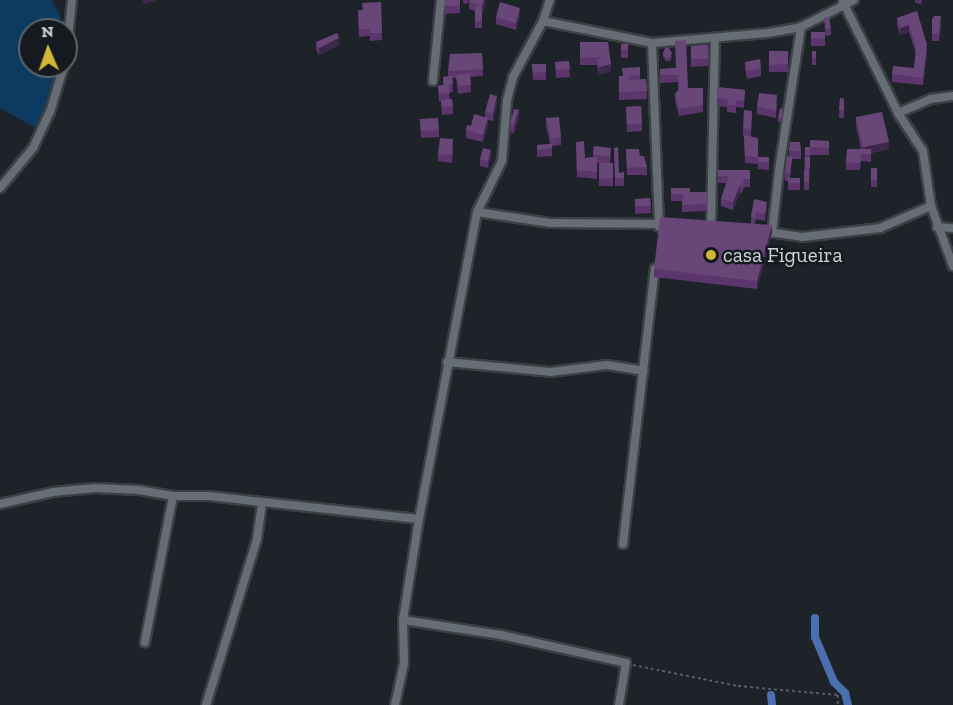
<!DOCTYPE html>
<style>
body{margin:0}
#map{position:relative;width:953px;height:705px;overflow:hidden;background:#1d2329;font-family:"Zilla Slab",serif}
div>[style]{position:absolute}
.green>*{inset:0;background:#0d3a61}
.canal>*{height:8px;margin:-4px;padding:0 4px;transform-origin:4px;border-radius:4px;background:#4b6faf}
.path>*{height:1.5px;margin-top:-0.75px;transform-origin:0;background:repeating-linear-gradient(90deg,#565c61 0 3px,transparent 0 6px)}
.roads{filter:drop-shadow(2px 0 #3b4045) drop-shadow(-2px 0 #3b4045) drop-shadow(0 2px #3b4045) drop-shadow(0 -2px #3b4045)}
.street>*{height:8px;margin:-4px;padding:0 4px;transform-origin:4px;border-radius:4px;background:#666d74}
.wall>*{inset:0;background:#5c356d}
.shaded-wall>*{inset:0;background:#3d274d}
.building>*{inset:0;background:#684678}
.dots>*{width:16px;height:16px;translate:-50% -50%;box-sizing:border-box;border:3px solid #141a1f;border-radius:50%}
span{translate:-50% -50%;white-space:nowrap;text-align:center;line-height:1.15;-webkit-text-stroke:5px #141a1f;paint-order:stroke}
.poi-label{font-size:21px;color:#cfd3d7}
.left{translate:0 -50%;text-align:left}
.north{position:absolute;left:18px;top:18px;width:60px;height:60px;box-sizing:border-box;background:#141a1f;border:2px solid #5f6469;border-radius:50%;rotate:358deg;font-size:16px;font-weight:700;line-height:24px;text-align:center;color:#cfd3d7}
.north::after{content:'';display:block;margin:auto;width:21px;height:27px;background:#d2b736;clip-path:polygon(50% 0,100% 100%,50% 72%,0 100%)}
</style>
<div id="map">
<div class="green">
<div style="clip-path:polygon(0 0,52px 0,60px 16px,62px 30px,30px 30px,30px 66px,58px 66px,52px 93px,36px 128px,0 108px)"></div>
</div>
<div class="canal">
<div style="left:815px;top:618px;width:19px;rotate:90deg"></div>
<div style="left:815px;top:637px;width:49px;rotate:67.1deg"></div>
<div style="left:834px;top:682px;width:16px;rotate:45deg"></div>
<div style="left:845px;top:693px;width:12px;rotate:76deg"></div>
<div style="left:771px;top:695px;width:10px;rotate:84deg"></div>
</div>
<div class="path">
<div style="left:633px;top:665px;width:107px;rotate:11.3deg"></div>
<div style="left:738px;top:686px;width:100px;rotate:5.1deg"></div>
<div style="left:838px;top:695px;width:10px;rotate:90deg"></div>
</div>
<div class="roads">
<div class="street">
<div style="left:843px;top:2px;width:124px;rotate:63.6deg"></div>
<div style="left:898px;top:113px;width:45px;rotate:56.7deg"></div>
<div style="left:923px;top:151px;width:56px;rotate:81.7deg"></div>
<div style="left:931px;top:206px;width:64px;rotate:69.9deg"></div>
<div style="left:543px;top:21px;width:111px;rotate:11.4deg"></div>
<div style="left:652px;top:43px;width:116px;rotate:-4.9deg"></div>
<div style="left:768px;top:33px;width:34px;rotate:-10deg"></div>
<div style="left:801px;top:27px;width:59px;rotate:-27deg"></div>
<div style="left:652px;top:43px;width:184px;rotate:87.8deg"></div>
<div style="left:66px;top:58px;width:58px;rotate:-84.1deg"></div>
<div style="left:433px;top:81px;width:81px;rotate:-84.4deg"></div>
<div style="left:898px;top:113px;width:36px;rotate:-23deg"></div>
<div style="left:931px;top:99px;width:22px;rotate:-8deg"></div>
<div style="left:0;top:188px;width:52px;rotate:-50.5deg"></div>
<div style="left:33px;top:148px;width:40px;rotate:-65deg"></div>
<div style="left:50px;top:112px;width:48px;rotate:-73.1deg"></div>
<div style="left:477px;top:212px;width:74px;rotate:8.6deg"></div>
<div style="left:550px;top:223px;width:113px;rotate:0.5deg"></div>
<div style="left:711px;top:226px;width:188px;rotate:-88.8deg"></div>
<div style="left:937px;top:227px;width:16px;rotate:4deg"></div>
<div style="left:762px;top:231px;width:40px;rotate:8.5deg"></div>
<div style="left:802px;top:237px;width:79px;rotate:-6.6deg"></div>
<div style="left:880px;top:228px;width:56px;rotate:-23.3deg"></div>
<div style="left:772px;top:233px;width:70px;rotate:-83.5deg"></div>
<div style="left:780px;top:163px;width:138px;rotate:-81.2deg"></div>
<div style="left:447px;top:362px;width:103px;rotate:5.5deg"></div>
<div style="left:550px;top:372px;width:57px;rotate:-7deg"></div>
<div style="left:607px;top:365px;width:37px;rotate:9deg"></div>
<div style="left:173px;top:496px;width:36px"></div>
<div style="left:209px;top:496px;width:53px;rotate:6.5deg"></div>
<div style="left:0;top:504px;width:54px;rotate:-12.8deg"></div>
<div style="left:53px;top:492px;width:42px;rotate:-5.4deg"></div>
<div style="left:95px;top:488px;width:44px;rotate:2.6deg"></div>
<div style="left:139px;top:490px;width:35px;rotate:10deg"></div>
<div style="left:173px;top:496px;width:149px;rotate:100.9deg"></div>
<div style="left:419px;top:519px;width:312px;rotate:-79.3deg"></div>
<div style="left:477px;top:212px;width:57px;rotate:-63.9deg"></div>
<div style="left:502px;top:161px;width:61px;rotate:-85.3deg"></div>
<div style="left:507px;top:100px;width:24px;rotate:-75deg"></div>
<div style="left:513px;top:77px;width:64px;rotate:-61.8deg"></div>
<div style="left:543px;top:21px;width:22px;rotate:-72deg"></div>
<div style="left:623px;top:544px;width:277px;rotate:-83.4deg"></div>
<div style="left:403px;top:620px;width:99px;rotate:8.7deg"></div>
<div style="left:501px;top:635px;width:128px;rotate:12.6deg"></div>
<div style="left:626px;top:663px;width:43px;rotate:99.5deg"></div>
<div style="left:206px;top:705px;width:174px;rotate:-72.9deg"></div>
<div style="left:257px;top:539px;width:37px;rotate:-82deg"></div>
<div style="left:262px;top:502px;width:158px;rotate:6.2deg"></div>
<div style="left:419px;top:519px;width:102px;rotate:99deg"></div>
<div style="left:403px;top:620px;width:43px;rotate:88.7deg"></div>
<div style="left:404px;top:663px;width:43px;rotate:102.1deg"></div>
</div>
</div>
<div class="wall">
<div style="clip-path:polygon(445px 0,460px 0,460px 13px,445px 14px)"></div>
<div style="clip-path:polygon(463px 0,469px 0,467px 4px,463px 3px)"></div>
<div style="clip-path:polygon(486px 0,486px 3px,482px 13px,482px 28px,475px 28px,475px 11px,469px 9px,469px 2px)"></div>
<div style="clip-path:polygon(915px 0,922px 0,921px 4px,915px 3px)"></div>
<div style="clip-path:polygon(381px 2px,382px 40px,370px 41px,370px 36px,359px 37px,358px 10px,362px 10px)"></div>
<div style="clip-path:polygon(917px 11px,927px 53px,923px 85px,892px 82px,892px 74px,914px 68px,916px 54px,909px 32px,900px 35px,897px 25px,897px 18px)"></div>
<div style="clip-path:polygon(520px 16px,516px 30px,496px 24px,496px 17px)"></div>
<div style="clip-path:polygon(824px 18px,831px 28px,831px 35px,826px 36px,825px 34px,825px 46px,811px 46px,811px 32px,825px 32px)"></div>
<div style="clip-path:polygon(932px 19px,941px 24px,939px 41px,932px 41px)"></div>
<div style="clip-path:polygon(316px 42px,339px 45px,319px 55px,316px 50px)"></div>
<div style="clip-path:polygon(580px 42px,608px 42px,611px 72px,599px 74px,597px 65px,580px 65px)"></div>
<div style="clip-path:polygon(621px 44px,628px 44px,628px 58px,621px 58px)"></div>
<div style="clip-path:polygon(708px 45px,708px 66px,691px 67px,691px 46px)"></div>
<div style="clip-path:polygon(769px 51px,788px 51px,788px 72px,769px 72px)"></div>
<div style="clip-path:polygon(812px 51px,816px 51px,816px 65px,812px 65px)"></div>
<div style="clip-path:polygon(482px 53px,483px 76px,470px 77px,471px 92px,458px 94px,456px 78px,452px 78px,453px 92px,449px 92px,450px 99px,453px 106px,453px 114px,442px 115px,441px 101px,439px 102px,438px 86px,443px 85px,443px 77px,448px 76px,448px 71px)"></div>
<div style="clip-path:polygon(663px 53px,672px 56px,670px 61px,666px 61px,663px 57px)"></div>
<div style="clip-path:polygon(569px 61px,570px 77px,556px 78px,555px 62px)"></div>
<div style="clip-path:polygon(745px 62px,761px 68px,761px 76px,747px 79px,745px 69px)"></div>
<div style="clip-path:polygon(532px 64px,546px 64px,546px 80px,533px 80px)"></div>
<div style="clip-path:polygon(640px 67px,640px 80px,646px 79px,647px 99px,619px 100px,619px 76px,623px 76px)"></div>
<div style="clip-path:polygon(675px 68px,688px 88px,703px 88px,703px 112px,679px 116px,675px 101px,675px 94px,678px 90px,678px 82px,660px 83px,660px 69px)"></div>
<div style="clip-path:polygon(717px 87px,745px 90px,744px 108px,736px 107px,736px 113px,727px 112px,727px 107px,717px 106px)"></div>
<div style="clip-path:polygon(840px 98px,844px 99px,844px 118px,839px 118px)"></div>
<div style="clip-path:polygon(497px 103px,493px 121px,488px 120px,488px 125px,483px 142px,466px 138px,466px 130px,485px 117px,485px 112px)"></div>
<div style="clip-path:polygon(777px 103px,776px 118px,757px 114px,757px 106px)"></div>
<div style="clip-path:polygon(641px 106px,642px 131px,627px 132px,626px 107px)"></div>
<div style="clip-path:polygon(752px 111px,751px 136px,758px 157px,769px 157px,769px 170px,758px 169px,758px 164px,745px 163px,744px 136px,743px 136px,743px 128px)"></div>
<div style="clip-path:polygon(783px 112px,782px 122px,778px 122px,778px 118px)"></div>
<div style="clip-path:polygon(856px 117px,889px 149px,871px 153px,871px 162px,861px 161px,860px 170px,846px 170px,846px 162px,861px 149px,856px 125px)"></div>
<div style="clip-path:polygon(519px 118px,514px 133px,510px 132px,510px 124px)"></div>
<div style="clip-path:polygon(546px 118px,561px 137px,561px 145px,552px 146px,552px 156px,537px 157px,537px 145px,550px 144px,546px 126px)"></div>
<div style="clip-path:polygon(420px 119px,439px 130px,439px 137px,421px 138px)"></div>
<div style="clip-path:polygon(829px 141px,829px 155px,810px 155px,809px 190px,804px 190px,805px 147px,810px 147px)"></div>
<div style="clip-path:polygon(576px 142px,585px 158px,593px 157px,594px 146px,611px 156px,610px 163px,613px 163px,613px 186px,599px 186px,599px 163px,603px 163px,597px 163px,597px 179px,577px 177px)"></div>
<div style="clip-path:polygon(453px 147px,452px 163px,438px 161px,438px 154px)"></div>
<div style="clip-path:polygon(614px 148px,619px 173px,624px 172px,624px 186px,615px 186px)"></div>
<div style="clip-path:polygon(626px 149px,640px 156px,647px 167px,647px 175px,627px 175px)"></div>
<div style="clip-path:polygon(789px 151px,801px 152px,801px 159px,792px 159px,790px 178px,800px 178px,800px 190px,788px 190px,788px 181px,785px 181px,785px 173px,789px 156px)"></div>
<div style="clip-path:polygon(491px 158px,488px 168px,480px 166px,480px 159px)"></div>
<div style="clip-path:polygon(871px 168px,877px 168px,877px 187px,871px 187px)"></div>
<div style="clip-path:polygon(718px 170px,750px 170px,750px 187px,744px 187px,742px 193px,740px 193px,733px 210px,721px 206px,721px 199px,726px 183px,718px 183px)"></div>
<div style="clip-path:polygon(671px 188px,690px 192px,707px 192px,707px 211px,682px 212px,682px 201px,671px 201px)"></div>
<div style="clip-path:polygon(650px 198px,651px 213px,635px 214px,635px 199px)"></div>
<div style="clip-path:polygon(754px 199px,767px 209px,765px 221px,756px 219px,755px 224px,772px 233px,757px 289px,654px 277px,654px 269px,751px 224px,751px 217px)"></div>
</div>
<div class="shaded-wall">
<div style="clip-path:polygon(143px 0,155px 0,155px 1px,143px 4px)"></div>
<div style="clip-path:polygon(484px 0,486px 0,486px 3px,482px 13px,482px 6px)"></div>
<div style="clip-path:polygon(520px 8px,520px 16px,516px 30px,516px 23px)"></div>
<div style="clip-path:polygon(909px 25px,909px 32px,900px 35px,900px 28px)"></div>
<div style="clip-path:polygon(339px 38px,339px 45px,319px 55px,319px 48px)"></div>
<div style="clip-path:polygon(927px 45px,927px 53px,923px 85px,923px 78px)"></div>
<div style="clip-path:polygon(611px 64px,611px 72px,599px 74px,599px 67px)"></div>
<div style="clip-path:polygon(497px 96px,497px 103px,493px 121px,493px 113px)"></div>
<div style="clip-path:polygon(519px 110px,519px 118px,514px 133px,514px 125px)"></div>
<div style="clip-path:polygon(488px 118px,488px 125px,483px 142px,483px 135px)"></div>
<div style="clip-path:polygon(889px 142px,889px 149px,863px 154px,863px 147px)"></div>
<div style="clip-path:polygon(491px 150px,491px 158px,488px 168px,488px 161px)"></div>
<div style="clip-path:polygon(740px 185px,740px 193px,733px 210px,733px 202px)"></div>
<div style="clip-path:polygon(767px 202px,767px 209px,765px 221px,765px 214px)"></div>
<div style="clip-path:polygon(772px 225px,772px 233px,757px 289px,757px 281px)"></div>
</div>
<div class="building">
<div style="clip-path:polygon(445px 0,460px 0,460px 6px,445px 6px)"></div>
<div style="clip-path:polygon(470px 0,484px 0,482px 6px,469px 2px)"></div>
<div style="clip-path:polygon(381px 2px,382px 33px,370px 33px,370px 29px,359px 29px,358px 10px,363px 10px,362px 3px)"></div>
<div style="clip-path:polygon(500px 2px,520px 8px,516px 23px,496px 17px)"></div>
<div style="clip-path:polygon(475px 6px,482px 6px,482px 21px,475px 21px)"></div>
<div style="clip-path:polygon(917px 11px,927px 45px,923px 78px,892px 74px,893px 66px,914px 68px,916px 48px,909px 25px,900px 28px,897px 18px)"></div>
<div style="clip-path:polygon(934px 16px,941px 16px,939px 33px,932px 33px,932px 19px)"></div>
<div style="clip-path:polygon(829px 17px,831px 28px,826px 29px,824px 18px)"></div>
<div style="clip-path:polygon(811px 32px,825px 32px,825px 38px,811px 39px)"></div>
<div style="clip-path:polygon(337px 33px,339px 38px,319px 48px,316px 42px)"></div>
<div style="clip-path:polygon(686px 40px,688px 88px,703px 88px,703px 105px,679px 109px,675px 94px,679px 90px,678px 75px,660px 75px,660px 69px,676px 68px,675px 41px)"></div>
<div style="clip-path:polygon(580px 42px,608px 42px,611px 64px,599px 67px,597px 59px,605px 57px,580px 58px)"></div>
<div style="clip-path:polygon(621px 44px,628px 44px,628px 50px,621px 50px)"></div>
<div style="clip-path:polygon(708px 45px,708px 59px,691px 59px,691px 46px)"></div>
<div style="clip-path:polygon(665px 48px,669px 48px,672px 53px,670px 57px,666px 58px,663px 53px)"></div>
<div style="clip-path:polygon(769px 51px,788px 51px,788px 64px,769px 65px)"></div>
<div style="clip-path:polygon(812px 51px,816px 51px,816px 58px,812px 58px)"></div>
<div style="clip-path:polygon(482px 53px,483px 69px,448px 71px,450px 54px)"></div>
<div style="clip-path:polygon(760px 59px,761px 68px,747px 71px,745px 62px)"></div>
<div style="clip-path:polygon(569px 61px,570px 69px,556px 70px,555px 62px)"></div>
<div style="clip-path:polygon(532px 64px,546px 64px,546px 72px,533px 73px)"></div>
<div style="clip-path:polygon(640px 67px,640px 75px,629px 76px,629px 80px,646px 79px,647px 91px,619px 92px,619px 76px,623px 76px,622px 68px)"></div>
<div style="clip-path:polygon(470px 73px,471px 85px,458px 86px,456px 75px)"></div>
<div style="clip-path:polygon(452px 76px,453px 84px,449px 85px,450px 93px,439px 94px,438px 86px,444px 85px,443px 77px)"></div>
<div style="clip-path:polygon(717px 87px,745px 90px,744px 101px,736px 100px,736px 105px,727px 105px,728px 99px,717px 98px)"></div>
<div style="clip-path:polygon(759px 93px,777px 95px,776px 111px,757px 106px)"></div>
<div style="clip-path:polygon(490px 94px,497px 96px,493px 113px,485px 112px)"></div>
<div style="clip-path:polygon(840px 98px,844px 99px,844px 110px,839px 110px)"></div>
<div style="clip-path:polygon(452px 99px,453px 106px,442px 107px,441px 100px)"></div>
<div style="clip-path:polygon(641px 106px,642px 124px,627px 124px,626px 107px)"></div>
<div style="clip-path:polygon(780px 108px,783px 109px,782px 119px,778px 118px)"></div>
<div style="clip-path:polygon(514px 109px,519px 110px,514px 125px,510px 124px)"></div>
<div style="clip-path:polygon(744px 110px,752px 111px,751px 129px,743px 128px)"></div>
<div style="clip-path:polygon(882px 112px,889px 142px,863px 147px,856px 117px)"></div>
<div style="clip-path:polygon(474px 114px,488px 118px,483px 135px,466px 130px,467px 125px,471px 126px)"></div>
<div style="clip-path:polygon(559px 117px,561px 137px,551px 139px,546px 118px)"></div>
<div style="clip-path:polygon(438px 118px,439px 130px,421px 131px,420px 119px)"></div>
<div style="clip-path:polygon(744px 135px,758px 138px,758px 157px,769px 157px,769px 162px,758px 162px,758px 157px,745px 156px)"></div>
<div style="clip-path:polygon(440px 138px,453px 139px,452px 155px,438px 154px)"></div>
<div style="clip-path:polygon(810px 140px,829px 141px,829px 148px,810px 147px,810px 155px,805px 155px,805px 147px,810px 147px)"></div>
<div style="clip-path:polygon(584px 141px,585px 158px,597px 157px,597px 172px,577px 170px,576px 142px)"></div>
<div style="clip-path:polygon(790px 142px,800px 142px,801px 152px,789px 151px)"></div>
<div style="clip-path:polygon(552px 144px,552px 148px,537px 150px,537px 145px)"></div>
<div style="clip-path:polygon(594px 146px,611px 148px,610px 157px,593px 155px)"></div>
<div style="clip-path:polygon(618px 147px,619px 173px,624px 172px,624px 178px,615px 178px,614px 148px)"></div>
<div style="clip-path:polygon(483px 148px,491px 150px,488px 161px,480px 159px)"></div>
<div style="clip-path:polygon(626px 149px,639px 149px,640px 156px,644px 156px,647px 167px,627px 168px)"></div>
<div style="clip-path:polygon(847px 149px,871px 149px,871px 154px,861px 154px,860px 163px,846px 162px)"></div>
<div style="clip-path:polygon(787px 156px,792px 157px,790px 174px,785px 173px)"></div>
<div style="clip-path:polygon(805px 157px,810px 157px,810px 169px,805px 169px)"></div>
<div style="clip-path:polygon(599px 163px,613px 163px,613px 178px,599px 179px)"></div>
<div style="clip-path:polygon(871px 168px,877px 168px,877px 180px,871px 180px)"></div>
<div style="clip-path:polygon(718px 170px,750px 170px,750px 179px,744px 179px,742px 186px,740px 185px,733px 202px,721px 199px,729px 176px,718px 176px)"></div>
<div style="clip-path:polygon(804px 170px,809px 170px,809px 182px,804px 182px)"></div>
<div style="clip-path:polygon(788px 178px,800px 178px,800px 183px,788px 183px)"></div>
<div style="clip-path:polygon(671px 188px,690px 188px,690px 192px,707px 192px,707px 204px,682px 205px,683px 194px,671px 194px)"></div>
<div style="clip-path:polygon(650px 198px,651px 206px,635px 206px,635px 199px)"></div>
<div style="clip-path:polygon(754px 199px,767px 202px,765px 214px,756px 212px,755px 218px,751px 217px)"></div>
<div style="clip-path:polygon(660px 217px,772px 225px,757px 281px,654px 269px)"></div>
</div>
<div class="dots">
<div style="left:711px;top:255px;background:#d2b736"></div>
</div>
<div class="poi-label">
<span class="left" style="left:723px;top:255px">casa Figueira</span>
</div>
<div class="north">N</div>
</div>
